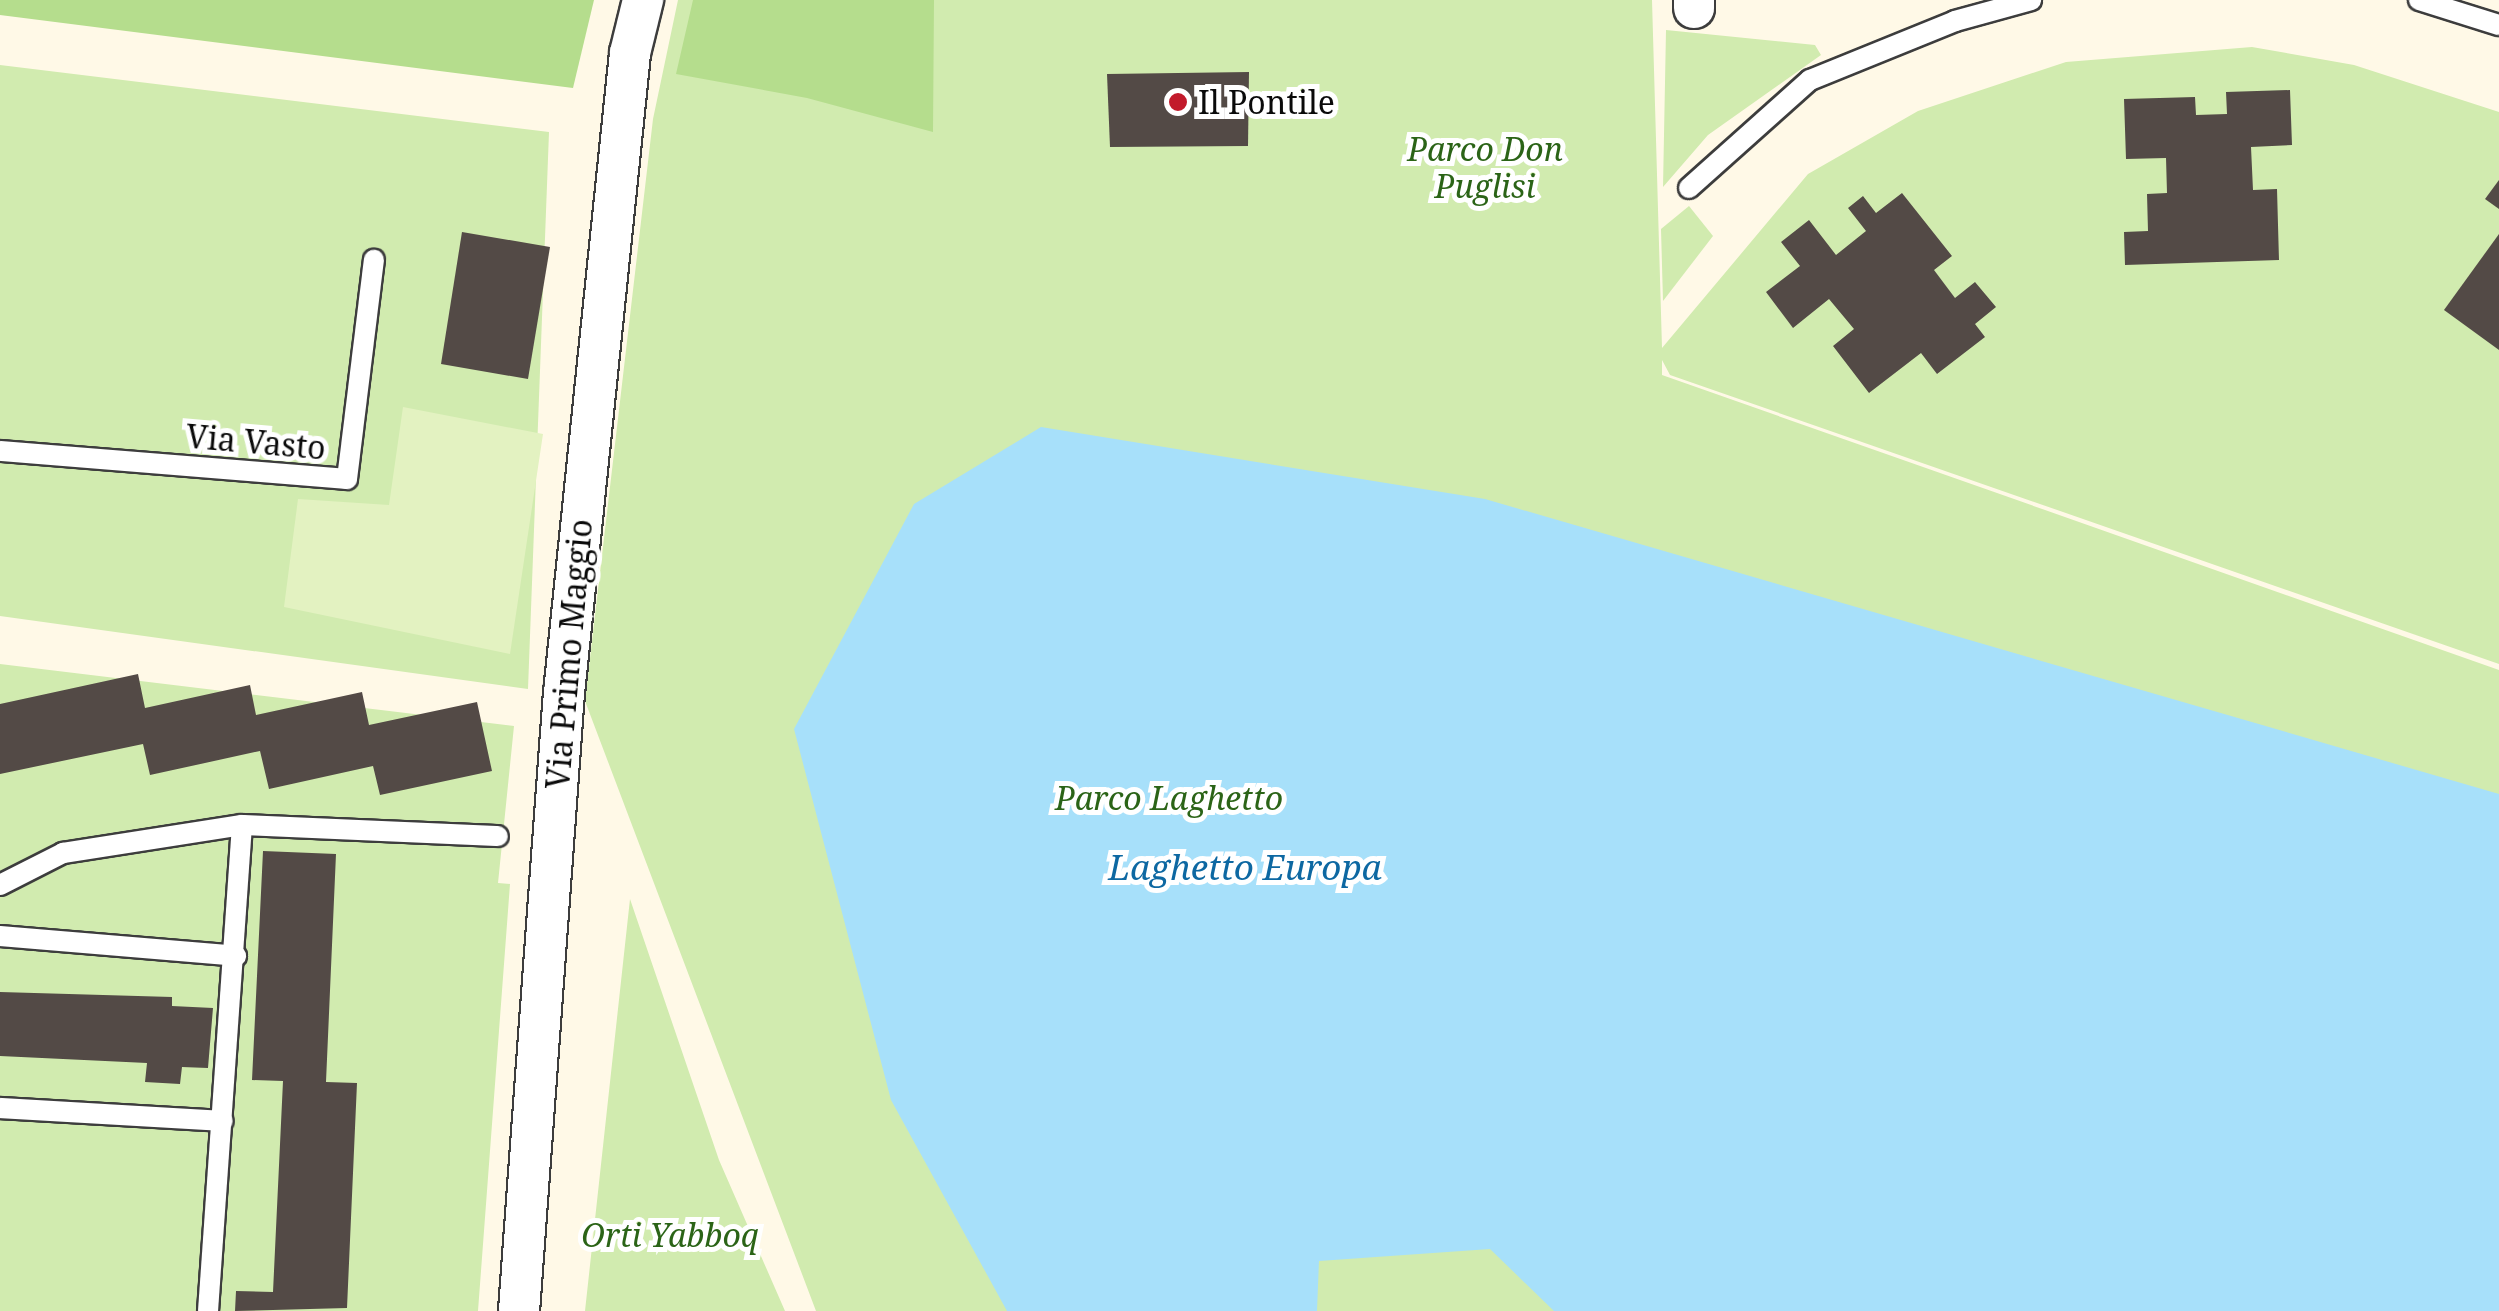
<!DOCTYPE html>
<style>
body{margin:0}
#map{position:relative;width:2499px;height:1311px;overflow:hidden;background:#fff9e7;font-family:"Noto Serif",serif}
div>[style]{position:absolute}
.green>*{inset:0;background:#d1ebaf}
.forest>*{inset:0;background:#b5dd8d}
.pitch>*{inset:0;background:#e3f2c1}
.water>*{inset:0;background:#a7e0fa}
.building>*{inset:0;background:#534a46}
.roads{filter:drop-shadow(2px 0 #3d3d3d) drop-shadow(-2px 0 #3d3d3d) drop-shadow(0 2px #3d3d3d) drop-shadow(0 -2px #3d3d3d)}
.service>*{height:20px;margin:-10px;padding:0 10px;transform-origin:10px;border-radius:10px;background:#fff}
.minor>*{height:40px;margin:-20px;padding:0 20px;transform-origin:20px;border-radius:20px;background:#fff}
.dots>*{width:28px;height:28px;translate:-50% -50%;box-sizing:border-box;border:5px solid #fff;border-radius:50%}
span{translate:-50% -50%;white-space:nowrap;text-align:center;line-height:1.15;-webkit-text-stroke:10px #fff;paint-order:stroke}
.poi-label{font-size:32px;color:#0a0a0a}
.left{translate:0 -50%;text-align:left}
.park-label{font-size:32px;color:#2b6417;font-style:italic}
.street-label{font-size:32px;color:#0a0a0a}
.water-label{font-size:35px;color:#0d68a2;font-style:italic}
</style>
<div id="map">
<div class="green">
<div style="clip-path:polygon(678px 0,1652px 0,1662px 348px,1808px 174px,1918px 111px,2066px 62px,2252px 47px,2354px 65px,2499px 112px,2499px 664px,1670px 375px,1662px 360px,1662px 375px,2499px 670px,2499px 1311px,816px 1311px,585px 701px,653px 119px)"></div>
<div style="clip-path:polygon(1666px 30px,1815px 45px,1821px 55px,1708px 135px,1663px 187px)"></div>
<div style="clip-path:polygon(0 65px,549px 132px,528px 689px,0 616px)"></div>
<div style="clip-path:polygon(1689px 206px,1713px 236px,1663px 301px,1661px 229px)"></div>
<div style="clip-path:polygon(0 664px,514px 726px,498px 883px,510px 884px,478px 1311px,0 1311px)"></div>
<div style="clip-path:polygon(630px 899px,719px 1160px,785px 1311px,585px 1311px)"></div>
</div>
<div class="forest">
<div style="clip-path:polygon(0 0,594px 0,573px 88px,0 15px)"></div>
<div style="clip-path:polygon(693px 0,934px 0,933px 132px,807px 98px,676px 74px)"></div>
</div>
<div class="pitch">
<div style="clip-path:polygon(403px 407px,543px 434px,510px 654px,284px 607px,298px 499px,389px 505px)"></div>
</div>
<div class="water">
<div style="clip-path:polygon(1041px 427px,1485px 499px,2499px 794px,2499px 1311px,1554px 1311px,1490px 1249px,1319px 1261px,1317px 1311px,1007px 1311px,891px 1100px,794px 729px,914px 504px)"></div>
</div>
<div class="building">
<div style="clip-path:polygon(1249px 72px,1248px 146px,1110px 147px,1107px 74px)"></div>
<div style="clip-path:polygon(2290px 90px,2292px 145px,2251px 147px,2253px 190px,2277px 189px,2279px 260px,2125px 265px,2124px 232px,2148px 231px,2147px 194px,2167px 193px,2166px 158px,2126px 159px,2124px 99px,2195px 97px,2196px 115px,2227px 114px,2226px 92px)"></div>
<div style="clip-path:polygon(2499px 180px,2499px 209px,2485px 199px)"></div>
<div style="clip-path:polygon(1902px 193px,1952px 256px,1934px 270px,1955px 298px,1975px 282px,1996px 307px,1975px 324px,1985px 337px,1937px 374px,1921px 353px,1869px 393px,1833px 346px,1854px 329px,1829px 299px,1793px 328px,1766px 292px,1800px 266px,1781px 242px,1809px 220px,1836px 255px,1866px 231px,1848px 208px,1863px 196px,1876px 213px)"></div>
<div style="clip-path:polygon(462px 232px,550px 247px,528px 379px,441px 364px)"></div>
<div style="clip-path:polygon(2499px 234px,2499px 350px,2444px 310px)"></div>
<div style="clip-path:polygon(138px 674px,145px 708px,250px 685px,256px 715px,362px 692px,369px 725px,477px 702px,492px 771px,380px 795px,373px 766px,269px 789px,260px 751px,150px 775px,143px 744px,0 774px,0 704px)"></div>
<div style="clip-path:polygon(263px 851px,336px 854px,326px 1082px,357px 1083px,347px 1308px,235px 1311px,236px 1291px,273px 1292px,283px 1081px,252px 1080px)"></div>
<div style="clip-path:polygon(0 992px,172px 997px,172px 1006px,213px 1008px,208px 1068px,182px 1067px,180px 1084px,145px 1082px,147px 1063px,0 1056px)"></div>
</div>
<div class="roads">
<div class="service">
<div style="left:2419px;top:0;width:84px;rotate:17.4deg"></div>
<div style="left:1689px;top:188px;width:162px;rotate:-41.8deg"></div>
<div style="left:1810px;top:80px;width:157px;rotate:-22.1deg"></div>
<div style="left:1955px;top:21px;width:79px;rotate:-15.4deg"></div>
<div style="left:0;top:451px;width:348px;rotate:4.6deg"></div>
<div style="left:347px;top:479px;width:221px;rotate:-83deg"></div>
<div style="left:0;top:885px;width:71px;rotate:-26.9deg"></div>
<div style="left:63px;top:853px;width:181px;rotate:-8.9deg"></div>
<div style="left:0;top:936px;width:237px;rotate:4.8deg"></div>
<div style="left:0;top:1108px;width:223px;rotate:3.3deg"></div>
<div style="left:208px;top:1311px;width:487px;rotate:-86deg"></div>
<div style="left:242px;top:825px;width:256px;rotate:2.5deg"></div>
</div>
<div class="minor">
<div style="left:1694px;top:8px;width:8px;rotate:-90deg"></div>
<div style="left:519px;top:1311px;width:620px;rotate:-85.84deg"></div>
<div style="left:564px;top:693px;width:643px;rotate:-84.11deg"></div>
<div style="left:630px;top:53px;width:55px;rotate:-76.2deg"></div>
</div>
</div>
<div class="dots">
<div style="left:1178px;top:102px;background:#c21a2b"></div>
</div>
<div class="poi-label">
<span class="left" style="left:1198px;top:102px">Il Pontile</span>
</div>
<div class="park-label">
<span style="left:1485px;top:168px">Parco Don<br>Puglisi</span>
<span style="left:1169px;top:798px">Parco Laghetto</span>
<span style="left:670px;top:1235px">Orti Yabboq</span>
</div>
<div class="street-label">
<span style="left:256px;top:442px;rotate:5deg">Via Vasto</span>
<span style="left:569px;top:654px;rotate:-85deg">Via Primo Maggio</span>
</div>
<div class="water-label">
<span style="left:1245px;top:867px">Laghetto Europa</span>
</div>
</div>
